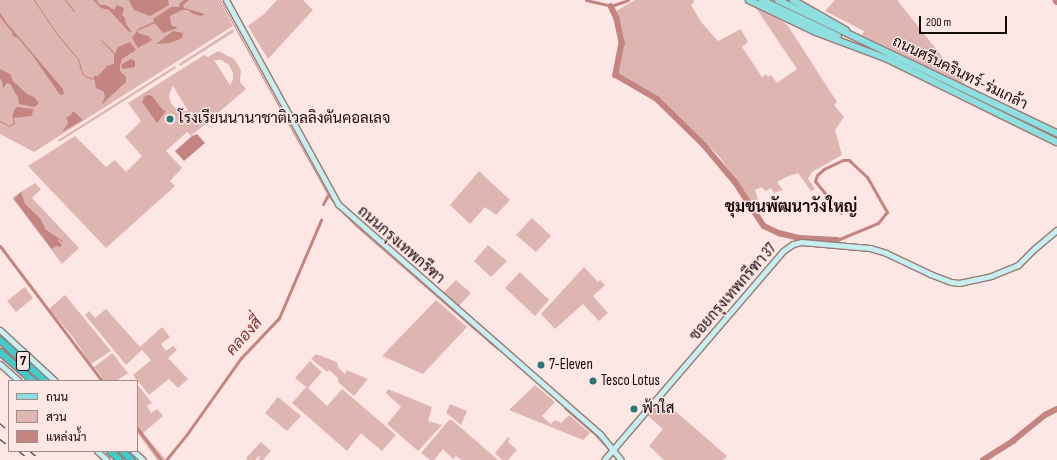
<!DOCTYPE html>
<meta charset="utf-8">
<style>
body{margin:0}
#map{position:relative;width:1057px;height:460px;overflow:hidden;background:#fde7e5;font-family:"Sofia Sans Condensed",Sarabun,sans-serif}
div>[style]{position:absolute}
.green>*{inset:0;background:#dfb5b2}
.water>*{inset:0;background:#c48480}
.stream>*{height:1px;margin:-0.5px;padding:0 0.5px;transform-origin:0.5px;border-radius:0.5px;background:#c48480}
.canal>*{height:3px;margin:-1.5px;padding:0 1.5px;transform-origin:1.5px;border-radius:1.5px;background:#c48480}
.river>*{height:5.5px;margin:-2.75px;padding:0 2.75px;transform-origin:2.75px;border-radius:2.75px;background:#c48480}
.roads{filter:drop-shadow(1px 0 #9a7a77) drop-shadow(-1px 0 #9a7a77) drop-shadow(0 1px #9a7a77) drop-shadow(0 -1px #9a7a77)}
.secondary>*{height:5px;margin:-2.5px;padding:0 2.5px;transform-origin:2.5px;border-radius:2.5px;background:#c6efef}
.primary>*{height:5.5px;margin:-2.75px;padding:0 2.75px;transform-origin:2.75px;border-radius:2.75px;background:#8de0df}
.highway>*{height:6px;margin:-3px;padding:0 3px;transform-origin:3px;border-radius:3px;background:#41cbc9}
.rail>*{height:1px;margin-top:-0.5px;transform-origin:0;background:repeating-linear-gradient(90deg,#352828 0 7px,transparent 0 14px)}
.dots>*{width:11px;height:11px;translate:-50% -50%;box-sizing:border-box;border:2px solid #fde7e5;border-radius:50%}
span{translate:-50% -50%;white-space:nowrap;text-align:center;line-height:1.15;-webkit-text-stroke:3px #fde7e5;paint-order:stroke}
.shield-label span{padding:1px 3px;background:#fde7e5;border:1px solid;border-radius:3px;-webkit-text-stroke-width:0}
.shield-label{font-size:14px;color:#150909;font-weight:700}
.street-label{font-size:15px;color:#150909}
.poi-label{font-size:15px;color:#150909}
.left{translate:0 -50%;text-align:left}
.neighbourhood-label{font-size:16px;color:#150909;font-weight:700}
.water-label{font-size:16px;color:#7f3030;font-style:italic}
.legend{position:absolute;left:8px;top:380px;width:130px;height:72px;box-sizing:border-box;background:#fde7e5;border:1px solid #a08e8d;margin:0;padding:5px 7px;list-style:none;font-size:12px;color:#150909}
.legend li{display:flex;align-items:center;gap:8px;height:20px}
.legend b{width:20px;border:1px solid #a08e8d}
.scale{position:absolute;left:919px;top:16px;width:88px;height:18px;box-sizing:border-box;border:2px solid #150909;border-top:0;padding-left:5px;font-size:12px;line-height:14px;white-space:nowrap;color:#150909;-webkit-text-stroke:3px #fde7e5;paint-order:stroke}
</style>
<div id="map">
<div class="green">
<div style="clip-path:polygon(0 0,219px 0,233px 26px,34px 152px,0 134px)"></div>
<div style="clip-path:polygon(277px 0,303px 0,313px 10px,268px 59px,248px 26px,264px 14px)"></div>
<div style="clip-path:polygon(635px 0,694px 0,694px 2px,691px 5px,701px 22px,718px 41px,741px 29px,748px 42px,742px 47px,762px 77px,766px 74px,768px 77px,771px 75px,777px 83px,797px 69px,756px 8px,782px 21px,788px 26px,837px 102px,834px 105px,844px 117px,835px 130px,842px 155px,812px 172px,808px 179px,815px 189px,811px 191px,798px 173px,786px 177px,777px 182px,783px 190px,774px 193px,771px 188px,765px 191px,762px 187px,755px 190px,758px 199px,751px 203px,719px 156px,697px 135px,689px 130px,655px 96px,619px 76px,618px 74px,624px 42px,616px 11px)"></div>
<div style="clip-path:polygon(835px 0,897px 0,965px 85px,862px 35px,864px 31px,825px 11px)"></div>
<div style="clip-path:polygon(233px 29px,234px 32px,180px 66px,179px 64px)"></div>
<div style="clip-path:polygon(evenodd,218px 51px,234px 59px,241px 70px,240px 82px,246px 89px,191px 136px,187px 132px,166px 151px,182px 168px,170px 181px,175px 186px,106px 248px,28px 166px,75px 136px,106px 167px,115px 160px,126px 172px,142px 156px,125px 137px,141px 121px,128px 103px,204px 55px,208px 57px,218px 51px,214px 60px,221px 60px,229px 65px,233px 73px,233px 80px,230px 85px,214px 60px,218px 51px,173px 86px,188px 111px,177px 110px,171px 103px,169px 95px,173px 86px)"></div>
<div style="clip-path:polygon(175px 66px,176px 68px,59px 142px,58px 140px)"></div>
<div style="clip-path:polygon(479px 171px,510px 200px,496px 215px,485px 207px,470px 224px,450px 205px)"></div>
<div style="clip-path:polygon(35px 183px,41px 189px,32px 198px,79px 248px,62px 264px,13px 199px,13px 197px)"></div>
<div style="clip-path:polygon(532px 218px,551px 236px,536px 252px,516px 235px)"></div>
<div style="clip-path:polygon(488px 245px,507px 261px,491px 277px,474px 261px)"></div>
<div style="clip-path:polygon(584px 267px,598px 282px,600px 280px,605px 285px,593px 296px,608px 313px,599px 321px,583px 304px,555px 329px,541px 314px)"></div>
<div style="clip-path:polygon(520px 272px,549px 300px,535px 316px,505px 288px)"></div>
<div style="clip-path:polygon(456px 280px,471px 293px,458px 307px,443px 293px)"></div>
<div style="clip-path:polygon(25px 287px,33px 298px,16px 312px,7px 301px)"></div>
<div style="clip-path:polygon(65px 295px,111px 351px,91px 364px,72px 336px,49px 309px)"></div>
<div style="clip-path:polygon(436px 300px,467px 327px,423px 374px,382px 356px)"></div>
<div style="clip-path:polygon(106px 309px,140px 347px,162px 327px,170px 337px,161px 344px,166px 351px,173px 346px,177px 350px,168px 358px,188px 379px,178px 388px,169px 379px,149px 395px,133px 375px,151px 360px,142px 350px,126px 365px,85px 315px,89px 311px,95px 318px)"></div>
<div style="clip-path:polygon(111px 354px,113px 354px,128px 373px,116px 381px,97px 381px,102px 377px,94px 367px)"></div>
<div style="clip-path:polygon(316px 354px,337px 362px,338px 367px,345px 374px,347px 370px,368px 379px,354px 396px,338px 382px,338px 378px,329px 370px,327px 372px,311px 359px)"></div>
<div style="clip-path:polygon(310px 361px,322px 372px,308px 388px,327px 406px,342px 389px,396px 435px,382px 451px,361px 433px,347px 451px,292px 403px,306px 387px,295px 378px)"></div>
<div style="clip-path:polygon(137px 384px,152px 403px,147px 406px,151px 413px,157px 409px,163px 416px,143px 433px,166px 460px,157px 460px,137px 432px)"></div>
<div style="clip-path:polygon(535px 385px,555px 402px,542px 416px,551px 424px,555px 420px,561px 423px,569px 415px,590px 433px,583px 440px,509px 410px)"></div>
<div style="clip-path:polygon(388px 389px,432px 407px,428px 421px,442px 425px,420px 449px,418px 451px,387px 424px,401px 407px,386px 393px)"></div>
<div style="clip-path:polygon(278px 397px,301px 416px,287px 431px,265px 413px)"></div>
<div style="clip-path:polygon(660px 398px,727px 456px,723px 460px,664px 460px,649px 446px,663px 429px,647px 415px)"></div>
<div style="clip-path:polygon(450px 404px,467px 411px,461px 425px,446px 413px)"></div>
<div style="clip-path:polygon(449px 420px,452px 420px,498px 460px,461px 460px,456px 456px,453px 459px,443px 449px,434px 460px,430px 460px,421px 453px)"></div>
<div style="clip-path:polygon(508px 437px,510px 438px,508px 442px,517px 450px,508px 460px,502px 460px,495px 453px)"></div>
<div style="clip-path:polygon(261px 442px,271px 451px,263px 460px,258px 460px,260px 457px,259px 456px,255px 460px,248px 460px,246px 458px)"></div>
</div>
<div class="water">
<div style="clip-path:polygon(93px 0,96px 0,100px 5px,106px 5px,114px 10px,117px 5px,124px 8px,122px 15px,125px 18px,126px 24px,131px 31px,130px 33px,109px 10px,101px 8px)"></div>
<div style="clip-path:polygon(129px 0,168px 0,169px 5px,150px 16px,134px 10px)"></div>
<div style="clip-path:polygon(184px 0,189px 0,183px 5px,184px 8px,205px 14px,201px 16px,193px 14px,188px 10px,182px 10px,170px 16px,171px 25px,178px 28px,163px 33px,155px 23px,137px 31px,138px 33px,148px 36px,152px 40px,138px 48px,132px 38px,138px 29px,154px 22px,153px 19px,171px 7px,179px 7px,180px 3px)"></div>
<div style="clip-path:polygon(0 13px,6px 22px,63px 89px,64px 94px,60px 95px,33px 56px,18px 38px,13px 36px,12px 32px,0 17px)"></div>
<div style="clip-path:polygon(173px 31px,183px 33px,182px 38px,170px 43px,156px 44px)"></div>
<div style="clip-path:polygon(130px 42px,136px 50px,122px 59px,120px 65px,120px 71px,126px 77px,126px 82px,101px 105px,105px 97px,104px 92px,96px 88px,94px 76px,98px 76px,107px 66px,114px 64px,114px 56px,118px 47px)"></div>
<div style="clip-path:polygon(131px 59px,135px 61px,135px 67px,123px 69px,121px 66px,122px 64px)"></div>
<div style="clip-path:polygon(0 69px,10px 74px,13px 81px,27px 94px,34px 97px,39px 103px,37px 105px,34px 107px,19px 104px,18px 97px,10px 84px,7px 83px,3px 88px,2px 81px,0 79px)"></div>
<div style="clip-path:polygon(149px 95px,152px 96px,163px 110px,166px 111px,157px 123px,142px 102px,145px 96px)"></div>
<div style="clip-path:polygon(17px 107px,33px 109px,32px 116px,12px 118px,14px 110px)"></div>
<div style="clip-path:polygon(73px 111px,83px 120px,62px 132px,68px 123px,66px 118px,71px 115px)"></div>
<div style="clip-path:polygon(197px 134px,205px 143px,184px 161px,175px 151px,192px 136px)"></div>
<div style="clip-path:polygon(21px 192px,25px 204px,40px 218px,46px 230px,63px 241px,62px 242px,59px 239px,58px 240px,62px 245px,60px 247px,56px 246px,52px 249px,14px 199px)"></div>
</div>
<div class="stream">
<div style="left:34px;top:0;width:41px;rotate:55.9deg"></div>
<div style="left:57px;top:34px;width:33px;rotate:50deg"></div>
<div style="left:78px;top:59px;width:15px;rotate:74deg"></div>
<div style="left:82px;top:73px;width:6px;rotate:39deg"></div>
<div style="left:87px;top:77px;width:9px;rotate:13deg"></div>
<div style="left:65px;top:0;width:14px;rotate:51deg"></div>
<div style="left:220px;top:0;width:223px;rotate:61deg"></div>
<div style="left:328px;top:195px;width:14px;rotate:54deg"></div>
<div style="left:336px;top:206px;width:28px;rotate:45deg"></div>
<div style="left:356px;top:226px;width:187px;rotate:41.1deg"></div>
<div style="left:100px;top:39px;width:21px;rotate:45deg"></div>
<div style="left:0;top:121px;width:10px;rotate:29deg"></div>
<div style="left:9px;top:126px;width:6px;rotate:-31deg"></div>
<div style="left:14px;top:123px;width:5px;rotate:-101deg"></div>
<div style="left:564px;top:408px;width:37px;rotate:41deg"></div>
<div style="left:592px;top:432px;width:25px;rotate:47deg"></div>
<div style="left:612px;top:454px;width:7px;rotate:56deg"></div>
</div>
<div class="canal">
<div style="left:586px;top:0;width:26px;rotate:13deg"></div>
<div style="left:611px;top:6px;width:18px;rotate:-19deg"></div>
<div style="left:323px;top:204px;width:10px;rotate:-61deg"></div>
<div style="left:837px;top:240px;width:44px;rotate:-22.5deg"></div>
<div style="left:878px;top:223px;width:14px;rotate:-51deg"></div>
<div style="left:887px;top:212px;width:40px;rotate:-119.7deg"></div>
<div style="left:867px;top:177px;width:25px;rotate:-137deg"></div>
<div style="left:849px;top:160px;width:6px;rotate:180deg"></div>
<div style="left:843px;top:160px;width:21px;rotate:155deg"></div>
<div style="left:824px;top:169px;width:9px;rotate:139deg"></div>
<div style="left:817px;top:175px;width:6px;rotate:108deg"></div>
<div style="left:815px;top:181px;width:41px;rotate:50.9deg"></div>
<div style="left:0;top:246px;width:169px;rotate:52.9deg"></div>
<div style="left:137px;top:428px;width:40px;rotate:53deg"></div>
<div style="left:166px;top:460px;width:33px;rotate:-51deg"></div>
<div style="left:187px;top:434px;width:93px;rotate:-54.6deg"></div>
<div style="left:241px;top:358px;width:55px;rotate:-46.5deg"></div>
<div style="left:279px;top:318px;width:107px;rotate:-66.8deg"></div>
</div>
<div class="river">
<div style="left:1056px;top:0;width:2px;rotate:63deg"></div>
<div style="left:611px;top:6px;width:14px;rotate:65deg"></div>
<div style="left:617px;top:19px;width:25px;rotate:78deg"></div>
<div style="left:622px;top:43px;width:33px;rotate:101deg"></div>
<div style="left:616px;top:75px;width:48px;rotate:30.3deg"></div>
<div style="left:657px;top:99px;width:66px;rotate:44.4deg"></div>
<div style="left:704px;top:145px;width:50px;rotate:49.9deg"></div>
<div style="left:736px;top:183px;width:51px;rotate:56.9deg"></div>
<div style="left:764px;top:226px;width:17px;rotate:25deg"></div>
<div style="left:779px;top:233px;width:21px;rotate:14deg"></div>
<div style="left:799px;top:238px;width:38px;rotate:3deg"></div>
<div style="left:983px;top:460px;width:36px;rotate:-32deg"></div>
<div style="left:1013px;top:441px;width:41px;rotate:-39.1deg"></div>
<div style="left:1045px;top:415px;width:13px;rotate:-27deg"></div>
</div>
<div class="roads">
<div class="secondary">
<div style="left:226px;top:0;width:233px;rotate:61.2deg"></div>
<div style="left:338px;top:204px;width:349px;rotate:41.3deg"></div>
<div style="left:600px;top:434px;width:33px;rotate:51deg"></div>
<div style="left:0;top:330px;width:75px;rotate:42.8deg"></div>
<div style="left:0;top:364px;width:25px;rotate:42deg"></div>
<div style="left:97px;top:451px;width:13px;rotate:42deg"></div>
<div style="left:133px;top:451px;width:13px;rotate:42deg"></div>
<div style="left:604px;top:460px;width:275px;rotate:-49.4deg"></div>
<div style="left:783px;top:251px;width:12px;rotate:-35deg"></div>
<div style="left:793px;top:244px;width:8px;rotate:-14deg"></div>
<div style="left:801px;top:242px;width:69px;rotate:5deg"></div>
<div style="left:870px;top:248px;width:17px;rotate:17deg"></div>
<div style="left:886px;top:253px;width:49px;rotate:25.5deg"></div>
<div style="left:930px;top:274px;width:22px;rotate:21deg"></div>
<div style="left:951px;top:282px;width:8px;rotate:7deg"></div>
<div style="left:959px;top:283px;width:33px;rotate:-12deg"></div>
<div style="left:991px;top:276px;width:29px;rotate:-22deg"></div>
<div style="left:1018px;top:265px;width:23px;rotate:-45deg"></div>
<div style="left:1034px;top:249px;width:30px;rotate:-40deg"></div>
</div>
<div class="primary">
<div style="left:749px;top:0;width:74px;rotate:25.5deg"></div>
<div style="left:816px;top:32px;width:77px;rotate:20.6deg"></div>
<div style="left:888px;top:59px;width:188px;rotate:26.2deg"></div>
<div style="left:762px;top:0;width:84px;rotate:25.3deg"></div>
<div style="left:778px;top:0;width:309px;rotate:25.5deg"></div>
<div style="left:793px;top:0;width:61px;rotate:29.5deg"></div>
</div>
<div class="highway">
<div style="left:0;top:340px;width:61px;rotate:42.3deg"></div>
<div style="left:0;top:352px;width:44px;rotate:41.3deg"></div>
<div style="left:110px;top:451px;width:13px;rotate:42deg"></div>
<div style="left:122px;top:451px;width:13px;rotate:42deg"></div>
</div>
</div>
<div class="rail">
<div style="left:0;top:423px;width:12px;rotate:42deg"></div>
<div style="left:0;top:439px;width:11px;rotate:38deg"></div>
<div style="left:19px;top:451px;width:14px;rotate:39deg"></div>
<div style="left:30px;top:451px;width:14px;rotate:39deg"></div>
</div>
<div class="dots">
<div style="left:170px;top:119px;background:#2c7675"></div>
<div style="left:541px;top:365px;background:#2c7675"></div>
<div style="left:593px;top:381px;background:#2c7675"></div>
<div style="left:634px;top:409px;background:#2c7675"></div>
</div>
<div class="shield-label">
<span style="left:23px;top:361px">7</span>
</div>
<div class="street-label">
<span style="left:960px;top:73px;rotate:26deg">ถนนศรีนครินทร์-ร่มเกล้า</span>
<span style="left:401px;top:245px;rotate:41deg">ถนนกรุงเทพกรีฑา</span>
<span style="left:733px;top:292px;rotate:-49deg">ซอยกรุงเทพกรีฑา 37</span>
</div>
<div class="poi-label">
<span class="left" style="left:178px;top:119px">โรงเรียนนานาชาติเวลลิงตันคอลเลจ</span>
<span class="left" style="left:549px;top:365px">7-Eleven</span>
<span class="left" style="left:601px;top:381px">Tesco Lotus</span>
<span class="left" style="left:642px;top:409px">ฟ้าใส</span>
</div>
<div class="neighbourhood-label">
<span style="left:791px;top:208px">ชุมชนพัฒนาวังใหญ่</span>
</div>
<div class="water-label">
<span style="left:245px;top:337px;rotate:-48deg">คลองสี่</span>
</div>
<ul class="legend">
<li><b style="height:5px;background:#8de0df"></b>ถนน</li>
<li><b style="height:11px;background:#dfb5b2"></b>สวน</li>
<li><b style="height:11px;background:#c48480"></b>แหล่งน้ำ</li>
</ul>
<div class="scale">200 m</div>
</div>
